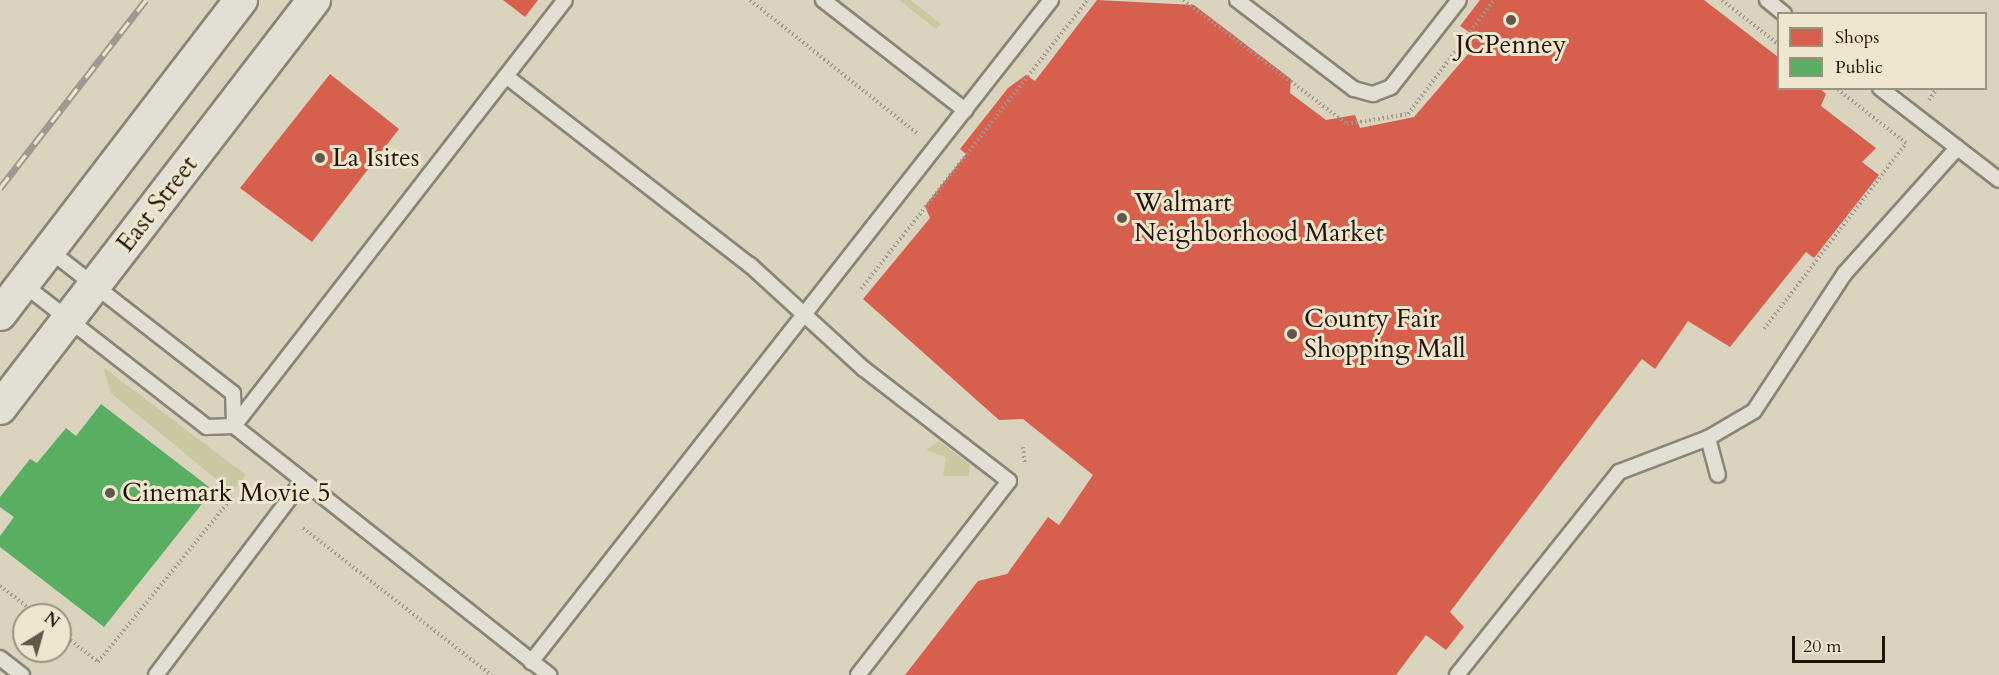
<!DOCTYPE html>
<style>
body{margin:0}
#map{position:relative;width:1999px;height:675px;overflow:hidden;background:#dad4be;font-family:Cardo,serif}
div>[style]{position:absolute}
.green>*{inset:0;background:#c8c8a1}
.shops>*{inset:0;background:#d6604d}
.public>*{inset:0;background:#5aae61}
.path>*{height:4px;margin-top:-2px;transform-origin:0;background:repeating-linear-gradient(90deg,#9e9991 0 1.5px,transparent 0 4.5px)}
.roads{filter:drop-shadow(2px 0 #8a8578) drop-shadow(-2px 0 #8a8578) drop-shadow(0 2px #8a8578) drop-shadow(0 -2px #8a8578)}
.service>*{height:14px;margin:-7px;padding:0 7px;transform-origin:7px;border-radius:7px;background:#e2dfd4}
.tertiary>*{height:32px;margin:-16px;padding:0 16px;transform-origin:16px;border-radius:16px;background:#e2dfd4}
.rail>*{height:7px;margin-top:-3.5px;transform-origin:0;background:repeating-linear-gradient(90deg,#eee7ce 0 14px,#9e9991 0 28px);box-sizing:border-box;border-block:2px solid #9e9991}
.dots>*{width:16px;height:16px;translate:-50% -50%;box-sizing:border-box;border:3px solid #eee7ce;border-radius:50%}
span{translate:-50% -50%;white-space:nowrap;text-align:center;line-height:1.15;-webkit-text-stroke:6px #eee7ce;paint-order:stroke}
.poi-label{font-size:26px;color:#22130b}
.left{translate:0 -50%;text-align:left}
.street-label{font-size:26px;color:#22130b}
.legend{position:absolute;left:1777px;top:12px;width:210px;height:78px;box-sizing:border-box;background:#eee7ce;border:2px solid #9c9280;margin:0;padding:8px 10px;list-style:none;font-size:18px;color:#22130b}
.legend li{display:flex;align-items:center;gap:12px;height:30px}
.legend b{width:30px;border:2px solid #9c9280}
.north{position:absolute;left:12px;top:603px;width:60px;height:60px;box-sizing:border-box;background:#eee7ce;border:2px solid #9c9280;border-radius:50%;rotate:37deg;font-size:16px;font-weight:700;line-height:24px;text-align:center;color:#22130b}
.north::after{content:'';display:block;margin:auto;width:21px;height:27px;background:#62574a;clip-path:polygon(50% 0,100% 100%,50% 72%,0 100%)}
.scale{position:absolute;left:1792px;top:636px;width:93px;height:27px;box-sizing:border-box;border:3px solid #22130b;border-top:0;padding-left:8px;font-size:18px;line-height:21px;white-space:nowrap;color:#22130b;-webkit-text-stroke:4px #eee7ce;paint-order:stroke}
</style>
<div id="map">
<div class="green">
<div style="clip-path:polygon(899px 0,910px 0,941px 24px,936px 29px)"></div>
<div style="clip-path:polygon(103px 367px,246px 475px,232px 492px,111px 393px)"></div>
<div style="clip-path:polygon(939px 441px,970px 465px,969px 476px,943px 476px,946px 457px,926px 450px)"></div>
</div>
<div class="shops">
<div style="clip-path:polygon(503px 0,538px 0,525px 17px)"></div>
<div style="clip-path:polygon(1097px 0,1194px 5px,1291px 79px,1290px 93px,1326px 120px,1355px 115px,1360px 128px,1414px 117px,1469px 53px,1463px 47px,1472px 34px,1460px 26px,1480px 0,1704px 0,1778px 57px,1778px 88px,1819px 88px,1826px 94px,1821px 106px,1876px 148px,1862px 162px,1879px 175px,1814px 258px,1806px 252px,1730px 347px,1688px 321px,1655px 369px,1642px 359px,1450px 612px,1464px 627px,1446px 650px,1426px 635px,1396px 675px,905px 675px,978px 581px,1007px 574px,1048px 517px,1059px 525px,1093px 475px,1023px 419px,999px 420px,863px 299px,930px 218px,925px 206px,966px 154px,960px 149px,1008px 88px,1026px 75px,1035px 81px)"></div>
<div style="clip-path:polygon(330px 74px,399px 129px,312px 242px,240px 188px)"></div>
</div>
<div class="public">
<div style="clip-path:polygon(101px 404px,213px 490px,104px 627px,0 547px,0 536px,14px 517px,0 507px,0 497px,30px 459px,37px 463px,66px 428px,76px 436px)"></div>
</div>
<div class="path">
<div style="left:750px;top:0;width:215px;rotate:38.6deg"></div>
<div style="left:1183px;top:0;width:206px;rotate:37.1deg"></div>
<div style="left:1347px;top:124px;width:62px;rotate:-9.3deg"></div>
<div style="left:1408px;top:114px;width:143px;rotate:-53deg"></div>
<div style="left:1722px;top:0;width:71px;rotate:38.2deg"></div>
<div style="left:1929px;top:100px;width:14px;rotate:-56deg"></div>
<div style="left:861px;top:289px;width:367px;rotate:-51.9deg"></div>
<div style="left:1764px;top:329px;width:234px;rotate:-52.6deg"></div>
<div style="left:1906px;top:143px;width:89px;rotate:-141.8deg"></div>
<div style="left:1023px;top:447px;width:18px;rotate:84deg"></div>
<div style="left:303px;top:528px;width:239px;rotate:38deg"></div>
<div style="left:0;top:586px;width:48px;rotate:37.3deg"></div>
<div style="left:60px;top:632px;width:48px;rotate:38.3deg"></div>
<div style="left:98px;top:662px;width:215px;rotate:-50.8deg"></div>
</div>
<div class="roads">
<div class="service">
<div style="left:823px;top:0;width:180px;rotate:37.8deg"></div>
<div style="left:1237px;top:0;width:147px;rotate:37.3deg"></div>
<div style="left:1354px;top:89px;width:20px;rotate:15deg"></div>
<div style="left:1373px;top:94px;width:19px;rotate:-21deg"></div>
<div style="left:1391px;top:87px;width:110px;rotate:-52deg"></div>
<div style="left:1767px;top:0;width:22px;rotate:39deg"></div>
<div style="left:506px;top:76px;width:309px;rotate:37.8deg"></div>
<div style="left:750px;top:265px;width:154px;rotate:42.4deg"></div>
<div style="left:864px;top:369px;width:183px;rotate:37.7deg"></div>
<div style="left:1009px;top:481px;width:246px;rotate:127.9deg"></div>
<div style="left:1880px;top:88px;width:150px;rotate:37.7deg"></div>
<div style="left:49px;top:250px;width:233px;rotate:37.9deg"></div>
<div style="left:233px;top:393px;width:33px;rotate:88deg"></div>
<div style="left:23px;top:284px;width:233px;rotate:37.9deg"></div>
<div style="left:207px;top:427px;width:27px;rotate:-2deg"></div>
<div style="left:234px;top:426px;width:402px;rotate:38.3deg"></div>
<div style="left:234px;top:426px;width:539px;rotate:-52.15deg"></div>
<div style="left:1708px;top:438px;width:38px;rotate:75deg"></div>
<div style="left:0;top:658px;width:28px;rotate:38deg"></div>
<div style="left:531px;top:662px;width:842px;rotate:-51.85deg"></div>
<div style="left:156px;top:675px;width:242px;rotate:-52.9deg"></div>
<div style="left:1457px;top:675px;width:260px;rotate:-51.4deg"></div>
<div style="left:1619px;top:472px;width:95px;rotate:-20.9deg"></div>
<div style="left:1708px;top:438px;width:53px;rotate:-30.4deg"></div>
<div style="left:1754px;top:411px;width:165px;rotate:-56.6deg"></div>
<div style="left:1845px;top:273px;width:168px;rotate:-48.1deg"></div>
</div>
<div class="tertiary">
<div style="left:0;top:314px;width:396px;rotate:-52.5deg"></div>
<div style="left:0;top:408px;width:515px;rotate:-52.42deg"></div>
</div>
</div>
<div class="rail">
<div style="left:0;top:188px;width:238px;rotate:-52.2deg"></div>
</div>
<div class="dots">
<div style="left:1511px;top:20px;background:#62574a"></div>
<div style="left:320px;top:158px;background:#62574a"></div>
<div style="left:1122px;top:218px;background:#62574a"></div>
<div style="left:1292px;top:334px;background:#62574a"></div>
<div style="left:110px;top:493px;background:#62574a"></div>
</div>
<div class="poi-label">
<span style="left:1511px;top:45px">JCPenney</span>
<span class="left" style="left:332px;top:158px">La Isites</span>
<span class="left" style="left:1134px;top:218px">Walmart<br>Neighborhood Market</span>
<span class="left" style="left:1304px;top:334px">County Fair<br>Shopping Mall</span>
<span class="left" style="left:122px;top:493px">Cinemark Movie 5</span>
</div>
<div class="street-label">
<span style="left:157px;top:204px;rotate:-52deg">East Street</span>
</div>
<ul class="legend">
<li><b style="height:16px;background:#d6604d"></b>Shops</li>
<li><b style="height:16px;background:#5aae61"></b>Public</li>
</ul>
<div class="north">N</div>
<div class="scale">20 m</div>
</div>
